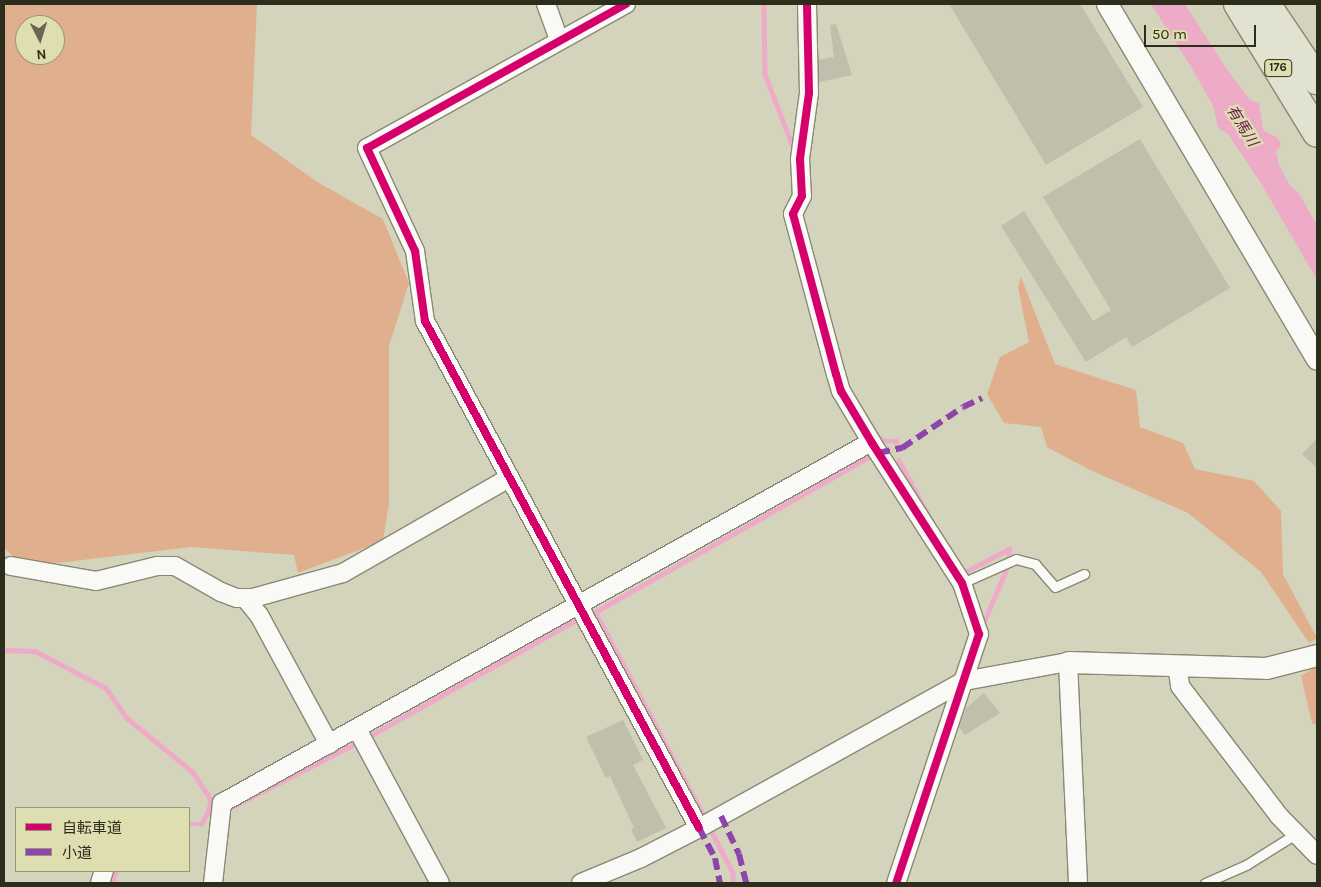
<!DOCTYPE html>
<meta charset="utf-8">
<style>
body{margin:0}
#map{position:relative;width:1321px;height:887px;overflow:hidden;background:#d4d4bc;font-family:Karla,"Noto Sans JP",sans-serif}
div>[style]{position:absolute}
.green>*{inset:0;background:#e0b08e}
.water>*{inset:0;background:#eeabc8}
.stream>*{height:4.5px;margin:-2.25px;padding:0 2.25px;transform-origin:2.25px;border-radius:2.25px;background:#eeabc8}
.building>*{inset:0;background:#c1beab}
.roads{filter:drop-shadow(1px 0 #888876) drop-shadow(-1px 0 #888876) drop-shadow(0 1px #888876) drop-shadow(0 -1px #888876)}
.service>*{height:9px;margin:-4.5px;padding:0 4.5px;transform-origin:4.5px;border-radius:4.5px;background:#f9f9f5}
.minor>*{height:18px;margin:-9px;padding:0 9px;transform-origin:9px;border-radius:9px;background:#f9f9f5}
.tertiary>*{height:21px;margin:-10.5px;padding:0 10.5px;transform-origin:10.5px;border-radius:10.5px;background:#f9f9f5}
.trunk>*{height:28px;margin:-14px;padding:0 14px;transform-origin:14px;border-radius:14px;background:#e2e2d0}
.quiet>*{height:6px;margin-top:-3px;transform-origin:0;background:repeating-linear-gradient(90deg,#8e44ad 0 12px,transparent 0 18px)}
.cycleway>*{height:8px;margin:-4px;padding:0 4px;transform-origin:4px;border-radius:4px;background:#d6006c}
span{translate:-50% -50%;white-space:nowrap;text-align:center;line-height:1.15;-webkit-text-stroke:4.5px #dedeb1;paint-order:stroke}
.shield-label span{padding:1px 4px;background:#dedeb1;border:1px solid;border-radius:4px;-webkit-text-stroke-width:0}
.shield-label{font-size:12px;color:#2d2d1b;font-weight:700}
.water-label{font-size:15px;color:#671549;font-style:italic}
.frame{position:absolute;inset:0;border:5px solid #2d2d1b;pointer-events:none}
.legend{position:absolute;left:15px;top:807px;width:175px;height:65px;box-sizing:border-box;background:#dedeb1;border:1px solid #979775;margin:0;padding:6px 9px;list-style:none;font-size:15px;color:#2d2d1b}
.legend li{display:flex;align-items:center;gap:10px;height:25px}
.legend b{width:25px;border:1px solid #979775}
.north{position:absolute;left:15px;top:15px;width:50px;height:50px;box-sizing:border-box;background:#dedeb1;border:1px solid #979775;border-radius:50%;rotate:175deg;font-size:14px;font-weight:700;line-height:20px;text-align:center;color:#2d2d1b}
.north::after{content:'';display:block;margin:auto;width:18px;height:22px;background:#676753;clip-path:polygon(50% 0,100% 100%,50% 72%,0 100%)}
.scale{position:absolute;left:1144px;top:25px;width:112px;height:22px;box-sizing:border-box;border:2px solid #2d2d1b;border-top:0;padding-left:6px;font-size:15px;line-height:18px;white-space:nowrap;color:#2d2d1b;-webkit-text-stroke:4px #dedeb1;paint-order:stroke}
</style>
<div id="map">
<div class="green">
<div style="clip-path:polygon(evenodd,4px 4px,257px 4px,251px 135px,319px 183px,383px 219px,409px 283px,389px 346px,389px 503px,383px 541px,298px 573px,294px 555px,191px 547px,24px 567px,4px 548px,4px 4px,25px 25px,55px 25px,55px 55px,25px 55px,25px 25px)"></div>
<div style="clip-path:polygon(1021px 277px,1055px 364px,1136px 390px,1140px 427px,1183px 443px,1195px 469px,1254px 481px,1281px 511px,1283px 574px,1317px 638px,1309px 643px,1261px 572px,1188px 513px,1090px 470px,1047px 447px,1041px 427px,1004px 423px,987px 394px,1000px 357px,1029px 342px,1018px 287px)"></div>
<div style="clip-path:polygon(1317px 666px,1317px 725px,1312px 723px,1301px 676px)"></div>
</div>
<div class="water">
<div style="clip-path:polygon(1151px 4px,1185px 4px,1224px 65px,1250px 100px,1259px 103px,1263px 130px,1278px 138px,1281px 145px,1276px 152px,1279px 165px,1290px 186px,1298px 192px,1317px 225px,1317px 280px,1262px 185px,1228px 134px,1218px 128px,1213px 106px,1193px 70px)"></div>
</div>
<div class="stream">
<div style="left:764px;top:4px;width:70px;rotate:89.2deg"></div>
<div style="left:765px;top:74px;width:75px;rotate:68.9deg"></div>
<div style="left:875px;top:434px;width:11px;rotate:38deg"></div>
<div style="left:884px;top:441px;width:13px"></div>
<div style="left:897px;top:441px;width:4px;rotate:90deg"></div>
<div style="left:899px;top:460px;width:68px;rotate:61.9deg"></div>
<div style="left:961px;top:569px;width:5px;rotate:37deg"></div>
<div style="left:965px;top:572px;width:50px;rotate:-27.6deg"></div>
<div style="left:1009px;top:549px;width:7px;rotate:90deg"></div>
<div style="left:982px;top:626px;width:61px;rotate:-66.8deg"></div>
<div style="left:4px;top:650px;width:31px;rotate:2deg"></div>
<div style="left:35px;top:651px;width:80px;rotate:27.5deg"></div>
<div style="left:106px;top:688px;width:37px;rotate:55deg"></div>
<div style="left:127px;top:718px;width:85px;rotate:39.3deg"></div>
<div style="left:193px;top:772px;width:33px;rotate:57deg"></div>
<div style="left:211px;top:800px;width:10px;rotate:101deg"></div>
<div style="left:366px;top:738px;width:248px;rotate:-29.3deg"></div>
<div style="left:224px;top:811px;width:152px;rotate:-27.1deg"></div>
<div style="left:705px;top:819px;width:234px;rotate:-118deg"></div>
<div style="left:595px;top:612px;width:315px;rotate:-29.5deg"></div>
<div style="left:869px;top:457px;width:6px;rotate:-72deg"></div>
<div style="left:189px;top:824px;width:12px"></div>
<div style="left:201px;top:824px;width:16px;rotate:-60deg"></div>
<div style="left:209px;top:810px;width:8px"></div>
<div style="left:709px;top:826px;width:53px;rotate:62.9deg"></div>
<div style="left:733px;top:873px;width:10px;rotate:90deg"></div>
<div style="left:112px;top:883px;width:13px;rotate:-72deg"></div>
</div>
<div class="building">
<div style="clip-path:polygon(949px 4px,1080px 4px,1143px 107px,1046px 165px)"></div>
<div style="clip-path:polygon(836px 24px,852px 75px,819px 82px,819px 60px,834px 57px,830px 25px)"></div>
<div style="clip-path:polygon(1140px 139px,1230px 288px,1132px 347px,1126px 337px,1086px 362px,1001px 226px,1024px 211px,1093px 321px,1111px 310px,1043px 197px)"></div>
<div style="clip-path:polygon(1317px 438px,1317px 468px,1302px 454px)"></div>
<div style="clip-path:polygon(984px 693px,1000px 713px,965px 735px,959px 727px,966px 708px)"></div>
<div style="clip-path:polygon(623px 720px,643px 760px,633px 765px,666px 828px,637px 842px,631px 829px,634px 828px,610px 776px,606px 778px,586px 737px)"></div>
</div>
<div class="roads">
<div class="service">
<div style="left:962px;top:583px;width:59px;rotate:-24deg"></div>
<div style="left:1016px;top:559px;width:20px;rotate:15deg"></div>
<div style="left:1035px;top:564px;width:30px;rotate:49deg"></div>
<div style="left:1055px;top:587px;width:32px;rotate:-24deg"></div>
<div style="left:1205px;top:883px;width:45px;rotate:-23.7deg"></div>
<div style="left:1246px;top:865px;width:60px;rotate:-32.1deg"></div>
</div>
<div class="minor">
<div style="left:546px;top:4px;width:37px;rotate:70deg"></div>
<div style="left:626px;top:4px;width:296px;rotate:150.9deg"></div>
<div style="left:367px;top:148px;width:114px;rotate:65deg"></div>
<div style="left:415px;top:251px;width:71px;rotate:81.9deg"></div>
<div style="left:425px;top:321px;width:576px;rotate:61.61deg"></div>
<div style="left:807px;top:4px;width:89px;rotate:88.7deg"></div>
<div style="left:809px;top:93px;width:67px;rotate:97.8deg"></div>
<div style="left:800px;top:159px;width:37px;rotate:87deg"></div>
<div style="left:802px;top:196px;width:20px;rotate:117deg"></div>
<div style="left:793px;top:214px;width:166px;rotate:75deg"></div>
<div style="left:836px;top:374px;width:18px;rotate:74deg"></div>
<div style="left:841px;top:391px;width:61px;rotate:59.2deg"></div>
<div style="left:872px;top:443px;width:166px;rotate:57.3deg"></div>
<div style="left:962px;top:583px;width:54px;rotate:71.6deg"></div>
<div style="left:979px;top:634px;width:262px;rotate:108.4deg"></div>
<div style="left:11px;top:566px;width:86px;rotate:10deg"></div>
<div style="left:96px;top:581px;width:63px;rotate:-13.8deg"></div>
<div style="left:157px;top:566px;width:18px"></div>
<div style="left:175px;top:566px;width:53px;rotate:29.5deg"></div>
<div style="left:221px;top:592px;width:17px;rotate:21deg"></div>
<div style="left:237px;top:598px;width:16px"></div>
<div style="left:253px;top:598px;width:93px;rotate:-15.5deg"></div>
<div style="left:343px;top:573px;width:191px;rotate:-29.8deg"></div>
<div style="left:245px;top:598px;width:22px;rotate:51deg"></div>
<div style="left:259px;top:615px;width:147px;rotate:61.5deg"></div>
<div style="left:1177px;top:666px;width:20px;rotate:81deg"></div>
<div style="left:1180px;top:686px;width:163px;rotate:52.7deg"></div>
<div style="left:1279px;top:816px;width:54px;rotate:45.7deg"></div>
<div style="left:357px;top:729px;width:175px;rotate:61.7deg"></div>
<div style="left:100px;top:883px;width:13px;rotate:-72deg"></div>
<div style="left:213px;top:883px;width:81px;rotate:-83.6deg"></div>
<div style="left:222px;top:803px;width:743px;rotate:-29.08deg"></div>
<div style="left:581px;top:883px;width:65px;rotate:-22.6deg"></div>
<div style="left:641px;top:858px;width:65px;rotate:-27.3deg"></div>
<div style="left:699px;top:828px;width:303px;rotate:-29deg"></div>
<div style="left:964px;top:681px;width:106px;rotate:-10.4deg"></div>
<div style="left:1068px;top:662px;width:221px;rotate:87.4deg"></div>
</div>
<div class="tertiary">
<div style="left:1107px;top:4px;width:412px;rotate:59.4deg"></div>
<div style="left:1068px;top:662px;width:198px;rotate:1.7deg"></div>
<div style="left:1266px;top:668px;width:53px;rotate:-14.3deg"></div>
</div>
<div class="trunk">
<div style="left:1238px;top:4px;width:151px;rotate:58.5deg"></div>
<div style="left:1266px;top:4px;width:92px;rotate:56.1deg"></div>
</div>
</div>
<div class="quiet">
<div style="left:878px;top:453px;width:25px;rotate:-12deg"></div>
<div style="left:902px;top:448px;width:73px;rotate:-33.9deg"></div>
<div style="left:963px;top:407px;width:21px;rotate:-25deg"></div>
<div style="left:721px;top:816px;width:42px;rotate:64.7deg"></div>
<div style="left:739px;top:854px;width:30px;rotate:76deg"></div>
<div style="left:699px;top:828px;width:34px;rotate:62deg"></div>
<div style="left:715px;top:858px;width:25px;rotate:79deg"></div>
</div>
<div class="cycleway">
<div style="left:626px;top:4px;width:296px;rotate:150.9deg"></div>
<div style="left:367px;top:148px;width:114px;rotate:65deg"></div>
<div style="left:415px;top:251px;width:71px;rotate:81.9deg"></div>
<div style="left:425px;top:321px;width:576px;rotate:61.61deg"></div>
<div style="left:807px;top:4px;width:89px;rotate:88.7deg"></div>
<div style="left:809px;top:93px;width:67px;rotate:97.8deg"></div>
<div style="left:800px;top:159px;width:37px;rotate:87deg"></div>
<div style="left:802px;top:196px;width:20px;rotate:117deg"></div>
<div style="left:793px;top:214px;width:166px;rotate:75deg"></div>
<div style="left:836px;top:374px;width:18px;rotate:74deg"></div>
<div style="left:841px;top:391px;width:61px;rotate:59.2deg"></div>
<div style="left:872px;top:443px;width:166px;rotate:57.3deg"></div>
<div style="left:962px;top:583px;width:54px;rotate:71.6deg"></div>
<div style="left:979px;top:634px;width:262px;rotate:108.4deg"></div>
</div>
<div class="shield-label">
<span style="left:1278px;top:68px">176</span>
</div>
<div class="water-label">
<span style="left:1242px;top:126px;rotate:58deg">有馬川</span>
</div>
<div class="frame"></div>
<ul class="legend">
<li><b style="height:6px;background:#d6006c"></b>自転車道</li>
<li><b style="height:6px;background:#8e44ad"></b>小道</li>
</ul>
<div class="north">N</div>
<div class="scale">50 m</div>
</div>
